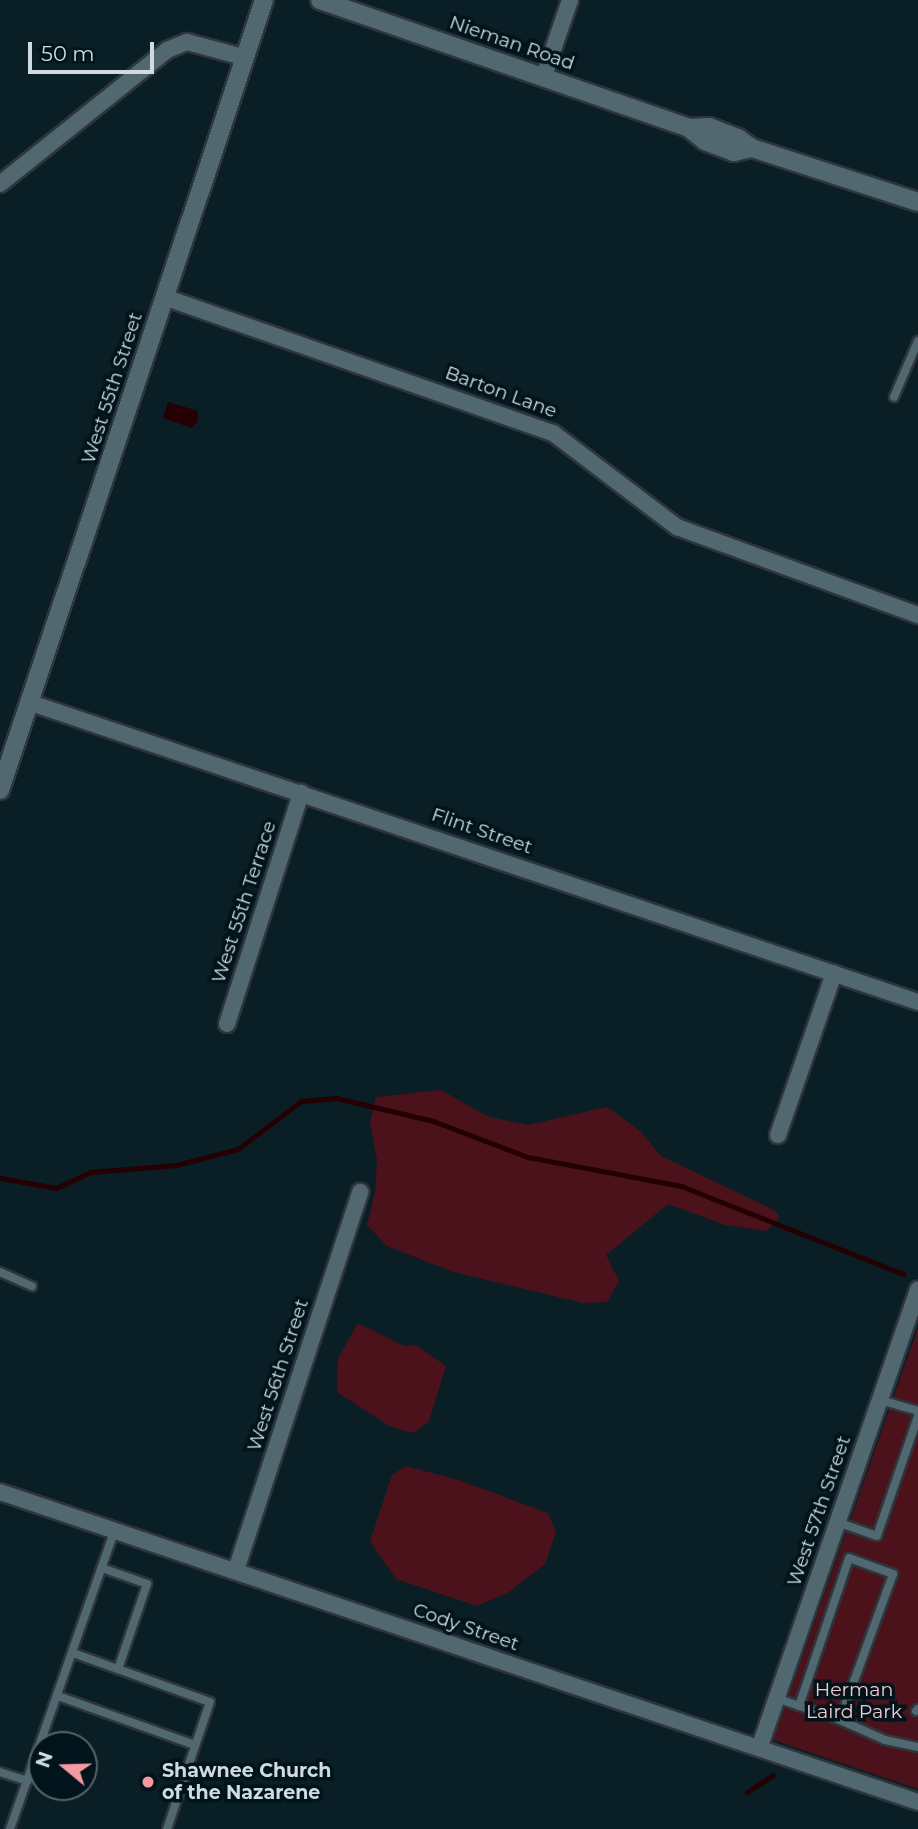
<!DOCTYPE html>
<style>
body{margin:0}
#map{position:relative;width:918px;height:1829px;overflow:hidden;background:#0a1e25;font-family:Montserrat,sans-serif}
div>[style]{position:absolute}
.green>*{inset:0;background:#4b121b}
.water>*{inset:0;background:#250003}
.stream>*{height:5px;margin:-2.5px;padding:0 2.5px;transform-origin:2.5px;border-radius:2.5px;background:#250003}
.roads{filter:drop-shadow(2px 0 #2e363c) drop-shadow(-2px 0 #2e363c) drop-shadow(0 2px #2e363c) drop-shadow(0 -2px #2e363c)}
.service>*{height:8px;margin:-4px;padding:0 4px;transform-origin:4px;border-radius:4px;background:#526870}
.minor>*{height:16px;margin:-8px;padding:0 8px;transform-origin:8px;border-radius:8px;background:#526870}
.tertiary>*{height:18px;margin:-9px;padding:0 9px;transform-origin:9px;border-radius:9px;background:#526870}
.secondary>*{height:18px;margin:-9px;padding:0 9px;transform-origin:9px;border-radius:9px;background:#526870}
.dots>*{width:19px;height:19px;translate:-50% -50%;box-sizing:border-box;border:4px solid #02141b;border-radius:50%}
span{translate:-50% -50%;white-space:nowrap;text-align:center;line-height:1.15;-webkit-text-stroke:7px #02141b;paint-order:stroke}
.street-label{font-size:19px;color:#cfdbe0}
.park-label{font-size:19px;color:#f5c9cb}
.poi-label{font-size:19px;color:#cfdbe0;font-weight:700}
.left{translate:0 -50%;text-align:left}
.north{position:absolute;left:28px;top:1731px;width:70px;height:70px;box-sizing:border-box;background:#02141b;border:2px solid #54646a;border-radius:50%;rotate:289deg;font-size:19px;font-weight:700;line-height:28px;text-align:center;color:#cfdbe0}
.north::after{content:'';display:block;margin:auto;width:24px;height:32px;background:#f49aa0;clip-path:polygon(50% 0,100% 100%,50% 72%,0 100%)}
.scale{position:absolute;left:28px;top:42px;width:126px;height:32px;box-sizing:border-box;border:4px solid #cfdbe0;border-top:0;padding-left:9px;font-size:21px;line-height:24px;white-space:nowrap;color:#cfdbe0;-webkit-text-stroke:5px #02141b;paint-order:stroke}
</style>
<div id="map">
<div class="green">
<div style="clip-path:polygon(441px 1090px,489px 1117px,528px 1125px,607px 1107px,640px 1131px,661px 1156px,774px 1210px,780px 1217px,766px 1231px,725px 1225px,668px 1204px,606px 1255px,619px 1281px,607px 1302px,583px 1303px,453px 1272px,387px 1246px,367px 1225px,375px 1192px,377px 1160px,370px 1122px,376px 1097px)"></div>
<div style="clip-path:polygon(358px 1323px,404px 1346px,416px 1345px,446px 1366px,429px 1421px,414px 1433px,389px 1426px,337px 1392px,338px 1358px)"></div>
<div style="clip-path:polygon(918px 1328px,918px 1789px,773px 1740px)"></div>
<div style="clip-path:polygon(406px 1466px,459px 1480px,548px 1513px,556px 1532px,545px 1564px,509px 1592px,477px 1606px,396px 1579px,370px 1541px,392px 1475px)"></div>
</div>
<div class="water">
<div style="clip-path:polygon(168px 402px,198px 411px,197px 422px,192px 428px,163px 418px)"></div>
</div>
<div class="stream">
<div style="left:0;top:1178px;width:57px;rotate:10.1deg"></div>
<div style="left:56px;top:1188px;width:38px;rotate:-25deg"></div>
<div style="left:91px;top:1172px;width:85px;rotate:-4.7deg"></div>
<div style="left:176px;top:1165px;width:64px;rotate:-14.5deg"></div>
<div style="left:238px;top:1149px;width:79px;rotate:-37.3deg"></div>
<div style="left:301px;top:1101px;width:35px;rotate:-5deg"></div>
<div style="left:336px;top:1098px;width:100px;rotate:13.3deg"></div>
<div style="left:433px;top:1121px;width:102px;rotate:20.8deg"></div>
<div style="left:528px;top:1157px;width:156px;rotate:10.7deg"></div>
<div style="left:681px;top:1186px;width:239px;rotate:21.6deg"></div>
<div style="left:747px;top:1792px;width:31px;rotate:-33deg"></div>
</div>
<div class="roads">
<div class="service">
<div style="left:894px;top:397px;width:61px;rotate:-66.8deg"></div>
<div style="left:0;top:1272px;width:35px;rotate:24deg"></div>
<div style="left:880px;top:1400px;width:40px;rotate:16deg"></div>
<div style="left:837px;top:1522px;width:42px;rotate:19.3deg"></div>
<div style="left:877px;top:1536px;width:127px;rotate:-71.1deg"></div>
<div style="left:102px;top:1568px;width:48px;rotate:19.6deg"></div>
<div style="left:147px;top:1584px;width:90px;rotate:108.8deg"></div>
<div style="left:73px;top:1653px;width:145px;rotate:19.7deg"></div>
<div style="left:210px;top:1702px;width:134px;rotate:108.7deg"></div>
<div style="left:58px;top:1696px;width:145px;rotate:19.7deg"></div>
<div style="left:776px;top:1698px;width:24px;rotate:19deg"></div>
<div style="left:799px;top:1706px;width:156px;rotate:-71.3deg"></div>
<div style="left:849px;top:1558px;width:47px;rotate:20deg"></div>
<div style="left:893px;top:1574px;width:155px;rotate:110deg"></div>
<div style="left:840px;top:1720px;width:43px;rotate:-161.1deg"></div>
<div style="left:916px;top:1711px;width:3px;rotate:-45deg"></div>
<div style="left:840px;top:1720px;width:49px;rotate:24deg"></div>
<div style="left:885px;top:1740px;width:34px;rotate:12deg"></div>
<div style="left:0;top:1772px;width:29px;rotate:18deg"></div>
<div style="left:10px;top:1829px;width:317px;rotate:-70.7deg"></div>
</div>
<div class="minor">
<div style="left:544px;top:76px;width:80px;rotate:-71.1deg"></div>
<div style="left:0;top:184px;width:214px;rotate:-38.7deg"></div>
<div style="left:167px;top:50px;width:22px;rotate:-22deg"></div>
<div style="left:187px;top:42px;width:58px;rotate:15deg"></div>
<div style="left:164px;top:297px;width:412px;rotate:19.3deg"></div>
<div style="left:553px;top:433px;width:156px;rotate:37.2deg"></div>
<div style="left:677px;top:527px;width:257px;rotate:20.1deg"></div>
<div style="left:31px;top:703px;width:936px;rotate:18.63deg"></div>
<div style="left:227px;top:1024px;width:243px;rotate:-72.2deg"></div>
<div style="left:778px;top:1135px;width:171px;rotate:-70.9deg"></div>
<div style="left:0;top:1492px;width:969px;rotate:18.66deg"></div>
<div style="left:236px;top:1570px;width:398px;rotate:-71.8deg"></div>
<div style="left:760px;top:1746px;width:483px;rotate:-70.9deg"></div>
</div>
<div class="tertiary">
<div style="left:0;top:790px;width:833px;rotate:-71.52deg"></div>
</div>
<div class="secondary">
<div style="left:320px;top:0;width:391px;rotate:19.1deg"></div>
<div style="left:689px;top:128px;width:21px;rotate:39deg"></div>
<div style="left:705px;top:141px;width:31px;rotate:21deg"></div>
<div style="left:734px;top:152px;width:18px;rotate:-13deg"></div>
<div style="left:689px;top:128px;width:20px;rotate:-3deg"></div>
<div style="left:709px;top:127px;width:31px;rotate:21deg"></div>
<div style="left:738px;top:138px;width:17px;rotate:36deg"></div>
<div style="left:752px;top:148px;width:175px;rotate:18deg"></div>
</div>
</div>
<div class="dots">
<div style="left:148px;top:1782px;background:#f49aa0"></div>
</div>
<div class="street-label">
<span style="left:512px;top:43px;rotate:19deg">Nieman Road</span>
<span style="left:112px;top:388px;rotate:-72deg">West 55th Street</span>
<span style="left:501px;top:392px;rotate:20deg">Barton Lane</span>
<span style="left:482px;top:831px;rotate:19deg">Flint Street</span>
<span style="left:244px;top:902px;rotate:-72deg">West 55th Terrace</span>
<span style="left:278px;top:1375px;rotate:-72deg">West 56th Street</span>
<span style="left:819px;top:1511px;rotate:-71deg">West 57th Street</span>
<span style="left:466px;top:1627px;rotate:19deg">Cody Street</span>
</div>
<div class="park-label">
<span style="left:854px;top:1701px">Herman<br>Laird Park</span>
</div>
<div class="poi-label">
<span class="left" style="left:162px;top:1782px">Shawnee Church<br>of the Nazarene</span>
</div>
<div class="north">N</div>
<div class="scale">50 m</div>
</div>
